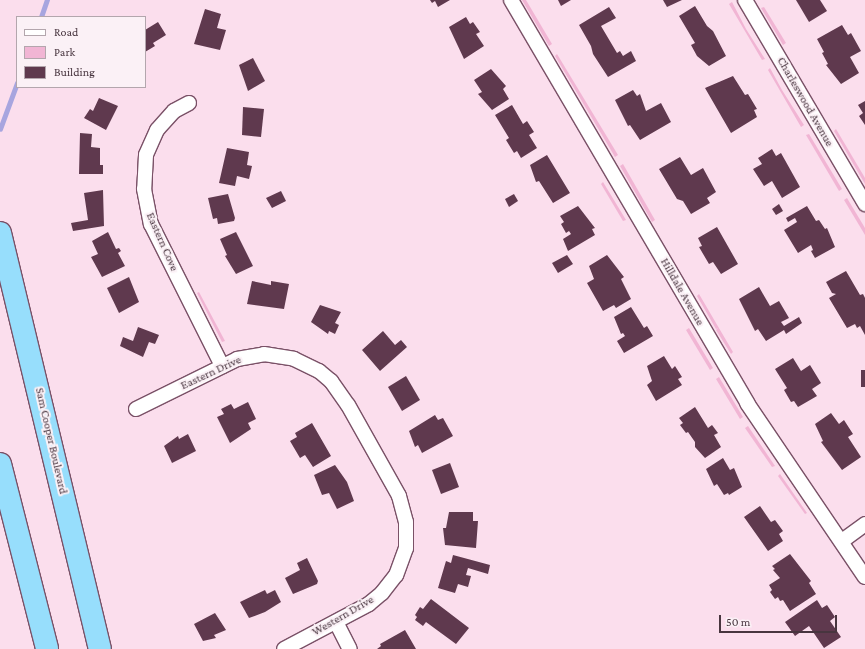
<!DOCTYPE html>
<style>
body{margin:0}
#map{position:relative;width:865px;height:649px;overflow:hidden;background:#fbdeed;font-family:"Crimson Pro",serif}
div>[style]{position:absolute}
.green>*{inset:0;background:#f1b5d4}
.stream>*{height:4.5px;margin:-2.25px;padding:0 2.25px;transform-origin:2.25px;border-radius:2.25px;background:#a7a5df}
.building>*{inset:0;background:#5f394e}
.roads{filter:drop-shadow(1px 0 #7a5167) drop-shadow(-1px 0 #7a5167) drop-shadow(0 1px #7a5167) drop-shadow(0 -1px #7a5167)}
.minor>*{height:14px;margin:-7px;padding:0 7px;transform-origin:7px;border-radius:7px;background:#fff}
.motorway>*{height:22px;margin:-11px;padding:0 11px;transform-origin:11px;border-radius:11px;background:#97defc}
span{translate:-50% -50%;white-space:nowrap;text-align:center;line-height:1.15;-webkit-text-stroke:4px #fbf1f6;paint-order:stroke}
.street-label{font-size:12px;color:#48353f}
.legend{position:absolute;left:16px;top:16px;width:130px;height:72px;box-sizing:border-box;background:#fbf1f6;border:1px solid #b3a6ad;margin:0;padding:5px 7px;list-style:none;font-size:12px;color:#48353f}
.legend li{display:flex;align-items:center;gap:8px;height:20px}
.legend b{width:20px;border:1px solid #b3a6ad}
.scale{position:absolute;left:719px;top:615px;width:118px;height:18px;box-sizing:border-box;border:2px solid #48353f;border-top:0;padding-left:5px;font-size:12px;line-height:14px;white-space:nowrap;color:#48353f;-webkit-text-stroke:3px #fbf1f6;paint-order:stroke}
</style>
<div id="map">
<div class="green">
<div style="clip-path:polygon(522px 0,526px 0,552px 44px,549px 46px)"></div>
<div style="clip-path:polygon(732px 2px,746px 29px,765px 59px,762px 60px,729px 4px)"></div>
<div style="clip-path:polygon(764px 7px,786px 43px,783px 45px,761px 8px)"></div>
<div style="clip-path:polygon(557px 54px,618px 155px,615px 157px,555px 56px)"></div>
<div style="clip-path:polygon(770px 68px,782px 90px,804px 125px,801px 127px,768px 70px)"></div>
<div style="clip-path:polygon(836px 129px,865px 178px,865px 184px,834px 131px)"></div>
<div style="clip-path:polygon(809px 134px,842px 189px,839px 191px,806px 135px)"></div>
<div style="clip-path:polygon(623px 164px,655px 220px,652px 222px,620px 166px)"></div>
<div style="clip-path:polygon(603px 182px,626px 220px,623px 221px,601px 184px)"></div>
<div style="clip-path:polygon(847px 198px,865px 228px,865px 235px,844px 200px)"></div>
<div style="clip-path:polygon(199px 292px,225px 341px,222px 342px,197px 293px)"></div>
<div style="clip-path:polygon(699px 294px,733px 352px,731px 354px,716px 330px,718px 328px,716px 329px,697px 296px)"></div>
<div style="clip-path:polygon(689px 328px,713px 368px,710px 370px,686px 330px)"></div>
<div style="clip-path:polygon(719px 377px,743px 417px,740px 419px,716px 379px)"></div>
<div style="clip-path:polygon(748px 426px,775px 466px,772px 467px,745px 428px)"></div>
<div style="clip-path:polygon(780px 474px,807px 513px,805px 514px,778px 476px)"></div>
</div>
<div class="stream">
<div style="left:41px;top:17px;width:18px;rotate:-71deg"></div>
<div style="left:0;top:129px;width:49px;rotate:-69.7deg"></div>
</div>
<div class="building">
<div style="clip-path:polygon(430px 0,450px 0,438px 7px,435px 1px,432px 3px)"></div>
<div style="clip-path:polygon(558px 0,571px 0,561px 6px)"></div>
<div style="clip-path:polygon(663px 0,682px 0,667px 7px)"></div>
<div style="clip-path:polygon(796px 0,820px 0,827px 11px,809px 22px)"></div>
<div style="clip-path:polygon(695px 6px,707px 26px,713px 31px,726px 56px,709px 66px,697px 56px,691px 45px,695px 43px,679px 16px)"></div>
<div style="clip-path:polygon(609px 7px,616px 18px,601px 26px,617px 53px,620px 51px,623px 56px,631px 51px,636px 61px,608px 77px,593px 54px,591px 46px,579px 25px)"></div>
<div style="clip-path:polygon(205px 9px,221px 14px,217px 28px,226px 30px,220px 50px,194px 44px)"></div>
<div style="clip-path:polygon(466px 17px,470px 24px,473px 22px,480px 32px,476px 34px,484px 46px,464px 59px,449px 27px)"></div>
<div style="clip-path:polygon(158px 22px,166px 35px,153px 43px,155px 46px,145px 52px,145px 30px)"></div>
<div style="clip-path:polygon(842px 25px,848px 35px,851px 33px,861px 51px,850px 57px,859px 73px,841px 84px,826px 65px,828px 64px,822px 53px,824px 52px,817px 39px)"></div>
<div style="clip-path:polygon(253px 58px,265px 81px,248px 91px,239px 65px)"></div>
<div style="clip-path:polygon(491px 69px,506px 86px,503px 89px,509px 99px,492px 110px,478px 94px,482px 92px,474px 80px)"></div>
<div style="clip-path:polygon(733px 76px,745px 95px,748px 94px,757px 109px,754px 110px,757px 117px,731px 133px,705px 88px)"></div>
<div style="clip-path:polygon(633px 90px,637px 96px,640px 94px,646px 111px,661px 103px,671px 122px,640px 140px,630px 125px,628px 126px,615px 100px)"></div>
<div style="clip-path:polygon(99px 98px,118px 106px,106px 130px,84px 118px,90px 109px,93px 111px)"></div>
<div style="clip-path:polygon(865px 101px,865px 125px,859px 116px,863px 113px,858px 105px)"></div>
<div style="clip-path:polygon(512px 105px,523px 124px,527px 121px,534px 132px,529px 135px,537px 148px,521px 158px,517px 151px,514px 153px,506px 140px,509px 138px,495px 115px)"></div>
<div style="clip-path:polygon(243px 107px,264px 109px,261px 137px,242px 135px)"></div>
<div style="clip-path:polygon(80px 133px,92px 134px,91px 147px,100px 148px,100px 165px,103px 165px,103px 174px,79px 174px)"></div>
<div style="clip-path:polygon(227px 148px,249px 152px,247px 165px,252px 166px,249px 179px,237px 176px,235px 186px,219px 183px)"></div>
<div style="clip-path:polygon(772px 149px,776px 156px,781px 153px,800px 187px,782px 198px,772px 181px,764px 186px,753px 169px,762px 164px,758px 158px)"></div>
<div style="clip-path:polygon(547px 155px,570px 193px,553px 203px,539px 181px,536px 182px,530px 165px)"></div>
<div style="clip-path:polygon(680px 157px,691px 175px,703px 168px,716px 192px,707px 198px,710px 203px,691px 214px,683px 201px,677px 199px,659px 169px)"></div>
<div style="clip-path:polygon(103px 190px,104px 226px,73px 231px,71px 223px,88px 220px,84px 193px)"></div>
<div style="clip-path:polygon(281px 191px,286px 201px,272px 208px,266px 198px)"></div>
<div style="clip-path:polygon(228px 194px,235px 218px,234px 221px,218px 224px,217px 218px,213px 219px,208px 198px)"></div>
<div style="clip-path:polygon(514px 194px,518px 201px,509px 207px,505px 199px)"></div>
<div style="clip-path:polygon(779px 204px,783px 211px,776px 215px,772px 209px)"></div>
<div style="clip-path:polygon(578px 206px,595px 228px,592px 229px,595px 235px,568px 251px,563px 239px,571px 234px,569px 231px,566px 233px,561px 224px,564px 222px,560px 216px)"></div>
<div style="clip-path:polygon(807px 206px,816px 221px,819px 220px,825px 229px,827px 228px,835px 247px,815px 258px,811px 251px,813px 250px,811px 245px,798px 253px,784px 230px,797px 222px,795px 218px,788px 222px,786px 218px)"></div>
<div style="clip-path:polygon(717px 227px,738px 264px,721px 274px,713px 262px,709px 264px,699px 247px,702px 246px,698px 238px)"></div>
<div style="clip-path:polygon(108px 232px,116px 249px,119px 248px,121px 251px,118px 253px,125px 266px,102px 277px,91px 257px,98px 254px,92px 241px)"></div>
<div style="clip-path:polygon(236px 232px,253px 266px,236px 274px,225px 256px,227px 255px,220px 239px)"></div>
<div style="clip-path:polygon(567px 255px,573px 264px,558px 273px,552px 263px)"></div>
<div style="clip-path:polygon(607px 255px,624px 277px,621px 279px,631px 299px,616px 308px,614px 305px,603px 311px,587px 283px,594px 279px,589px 266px)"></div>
<div style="clip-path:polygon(846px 271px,860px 295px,863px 294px,865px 298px,865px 335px,860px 326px,857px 328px,855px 324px,847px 328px,829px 298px,836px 294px,832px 293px,826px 282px)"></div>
<div style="clip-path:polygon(129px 277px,139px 302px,119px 313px,107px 288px)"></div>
<div style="clip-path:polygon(252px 281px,271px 285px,271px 281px,289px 284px,284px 309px,247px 304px)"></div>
<div style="clip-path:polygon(759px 287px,770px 306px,779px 301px,789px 318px,781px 322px,784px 326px,799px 317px,802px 323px,786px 334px,784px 330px,766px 341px,758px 329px,755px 331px,739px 299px)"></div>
<div style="clip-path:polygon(320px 305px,341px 312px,335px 323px,339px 325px,335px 334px,329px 331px,328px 334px,311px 322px)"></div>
<div style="clip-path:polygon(631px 307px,644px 328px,647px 326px,653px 336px,624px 353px,617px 341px,625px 336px,623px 333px,621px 334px,614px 317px)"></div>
<div style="clip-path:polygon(138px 327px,159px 335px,155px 344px,149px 342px,143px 357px,120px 346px,123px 337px,133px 341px)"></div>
<div style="clip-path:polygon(383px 331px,395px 345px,401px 340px,407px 347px,380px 371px,362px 350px)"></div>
<div style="clip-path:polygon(664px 356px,672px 369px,675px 366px,682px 377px,678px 379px,682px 385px,656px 401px,647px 385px,652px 381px,647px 366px)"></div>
<div style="clip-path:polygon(793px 358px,801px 371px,810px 365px,821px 383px,812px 389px,817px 396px,798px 407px,794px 401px,791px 402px,784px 390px,787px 388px,775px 369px)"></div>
<div style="clip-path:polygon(861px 370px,865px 370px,865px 387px,861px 387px)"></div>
<div style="clip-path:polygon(406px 376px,420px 400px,402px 411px,388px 387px)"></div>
<div style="clip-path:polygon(248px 402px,256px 419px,248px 423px,251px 429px,230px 443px,217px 417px,224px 414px,221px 409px,231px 404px,234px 409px)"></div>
<div style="clip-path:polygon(695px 407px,708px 428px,712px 425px,718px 433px,714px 435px,721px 447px,705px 458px,695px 447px,695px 442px,688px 432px,686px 433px,680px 425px,683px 423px,679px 418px)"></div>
<div style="clip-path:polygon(831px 413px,839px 424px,844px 420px,853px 434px,848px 437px,861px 457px,842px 470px,821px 442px,823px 441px,815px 424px)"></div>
<div style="clip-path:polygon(435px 415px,438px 420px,443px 418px,453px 436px,422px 453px,418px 445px,415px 447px,409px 431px)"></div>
<div style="clip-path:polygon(312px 423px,331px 456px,313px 467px,305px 455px,300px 458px,290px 441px,297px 437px,295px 433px)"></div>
<div style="clip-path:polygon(188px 434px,196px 451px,172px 463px,164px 446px,178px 436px,179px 439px)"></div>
<div style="clip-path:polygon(723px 458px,730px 470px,734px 468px,742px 487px,729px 495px,728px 493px,724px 495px,717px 484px,714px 486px,706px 469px)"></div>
<div style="clip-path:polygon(450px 463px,459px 487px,441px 494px,432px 470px)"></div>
<div style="clip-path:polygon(335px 465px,347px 482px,354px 501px,337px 509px,329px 493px,322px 495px,314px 475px)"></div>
<div style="clip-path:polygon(760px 506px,771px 522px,775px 520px,783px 531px,779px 534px,783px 541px,768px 551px,744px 517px)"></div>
<div style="clip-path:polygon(449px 512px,473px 512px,473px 521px,478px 521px,476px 548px,445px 545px,443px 528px,446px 528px)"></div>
<div style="clip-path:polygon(790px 554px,811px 581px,809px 583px,816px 594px,790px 611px,783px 600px,780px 601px,778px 597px,775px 599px,770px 592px,772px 590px,769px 585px,780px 578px,773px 570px,775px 569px,772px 566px)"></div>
<div style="clip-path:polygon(453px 555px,490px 565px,488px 574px,468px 568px,466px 575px,471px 576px,468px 587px,458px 584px,455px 593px,438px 588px,446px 561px,451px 563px)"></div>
<div style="clip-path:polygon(307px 558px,318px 581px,317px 584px,293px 594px,285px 578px,300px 570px,297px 563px)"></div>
<div style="clip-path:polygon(265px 590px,267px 594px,275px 590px,281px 602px,265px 612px,249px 618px,240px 602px)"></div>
<div style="clip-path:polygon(431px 599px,469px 628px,456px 644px,426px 622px,423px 626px,415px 620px,417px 617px,415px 615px,420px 607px,423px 609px)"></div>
<div style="clip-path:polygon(817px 600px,822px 608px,827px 605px,835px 617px,830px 621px,841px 637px,824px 648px,809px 626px,795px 636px,785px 622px)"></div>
<div style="clip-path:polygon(215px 613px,226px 630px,214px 635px,216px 638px,203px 641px,194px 624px)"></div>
<div style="clip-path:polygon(405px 630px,416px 649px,377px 649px,381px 646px,380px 644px)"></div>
</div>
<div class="roads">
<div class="minor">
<div style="left:511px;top:0;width:467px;rotate:59.6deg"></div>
<div style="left:747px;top:403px;width:210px;rotate:55.9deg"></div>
<div style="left:745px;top:0;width:237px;rotate:59.5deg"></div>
<div style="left:189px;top:103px;width:17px;rotate:152deg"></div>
<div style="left:174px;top:111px;width:25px;rotate:132deg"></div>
<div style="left:157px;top:130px;width:27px;rotate:114deg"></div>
<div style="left:146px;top:155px;width:34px;rotate:93deg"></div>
<div style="left:144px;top:189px;width:36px;rotate:79deg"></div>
<div style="left:151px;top:224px;width:159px;rotate:63.4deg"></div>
<div style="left:136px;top:409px;width:113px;rotate:-26.3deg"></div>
<div style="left:237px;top:359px;width:27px;rotate:-10deg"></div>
<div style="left:264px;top:354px;width:30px;rotate:9deg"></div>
<div style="left:294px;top:359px;width:28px;rotate:26deg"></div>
<div style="left:319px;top:371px;width:16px;rotate:40deg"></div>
<div style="left:331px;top:381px;width:29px;rotate:55deg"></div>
<div style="left:348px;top:405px;width:104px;rotate:60.7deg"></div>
<div style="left:399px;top:496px;width:27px;rotate:75deg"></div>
<div style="left:406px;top:522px;width:26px;rotate:90deg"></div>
<div style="left:406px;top:548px;width:29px;rotate:110deg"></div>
<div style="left:396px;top:575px;width:23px;rotate:128deg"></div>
<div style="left:382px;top:593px;width:17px;rotate:140deg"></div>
<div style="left:369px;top:604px;width:96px;rotate:152.1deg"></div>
<div style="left:842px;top:541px;width:29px;rotate:-36deg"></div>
<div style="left:336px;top:622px;width:30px;rotate:63deg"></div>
</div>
<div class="motorway">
<div style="left:0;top:233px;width:428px;rotate:76.5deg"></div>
<div style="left:0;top:464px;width:191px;rotate:75.7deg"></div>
</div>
</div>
<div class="street-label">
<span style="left:805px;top:102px;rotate:60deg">Charleswood Avenue</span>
<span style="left:162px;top:242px;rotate:66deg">Eastern Cove</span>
<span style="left:682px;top:292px;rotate:60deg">Hilldale Avenue</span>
<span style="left:211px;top:373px;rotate:-25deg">Eastern Drive</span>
<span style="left:51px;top:441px;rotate:77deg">Sam Cooper Boulevard</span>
<span style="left:343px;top:616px;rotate:-30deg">Western Drive</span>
</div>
<ul class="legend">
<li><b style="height:5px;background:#fff"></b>Road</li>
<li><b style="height:11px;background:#f1b5d4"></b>Park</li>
<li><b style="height:11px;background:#5f394e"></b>Building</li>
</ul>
<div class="scale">50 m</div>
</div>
